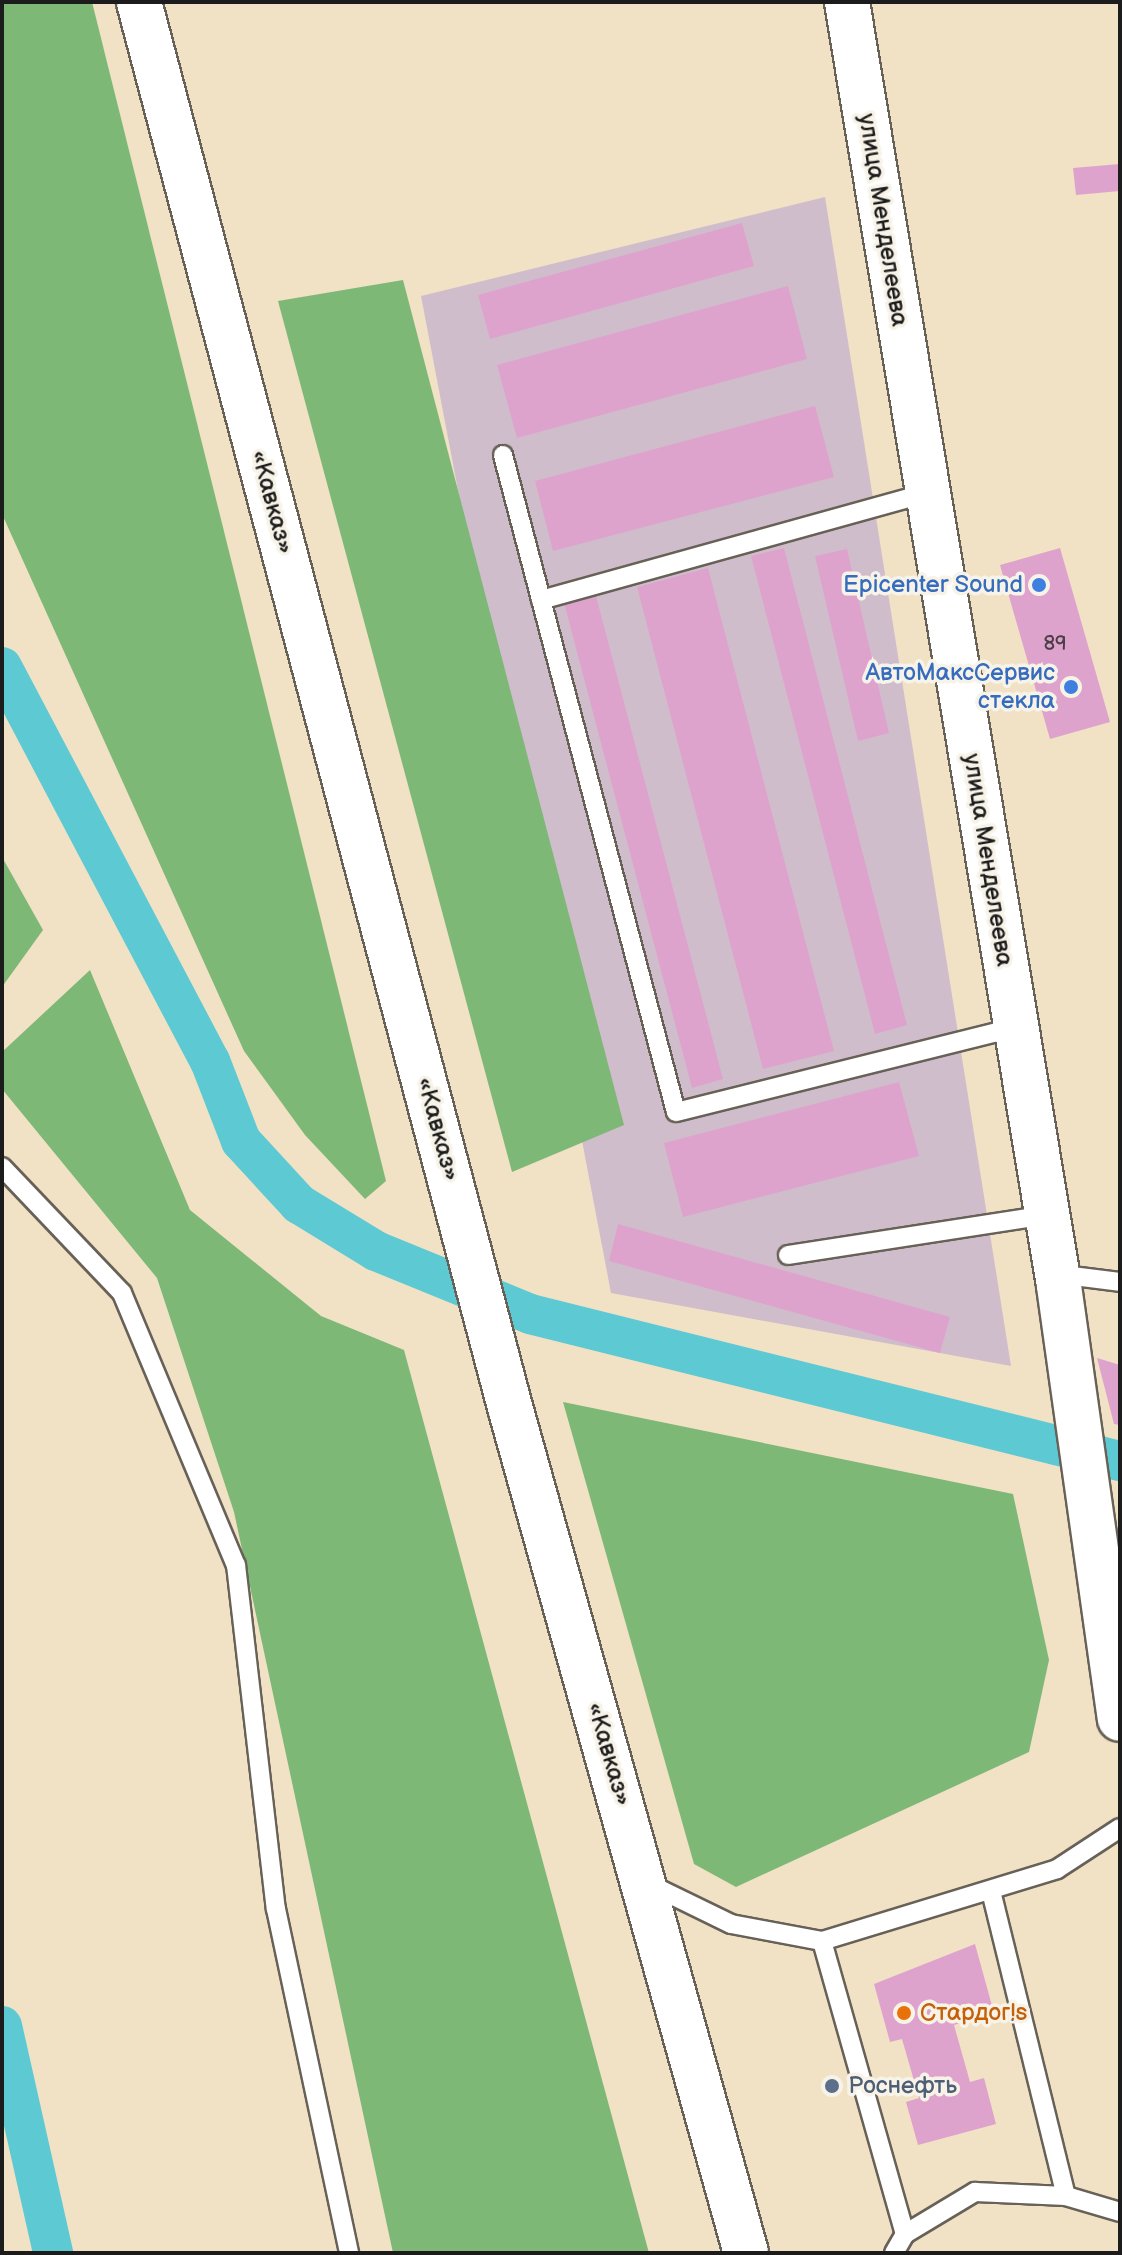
<!DOCTYPE html>
<meta charset="utf-8">
<style>
body{margin:0}
#map{position:relative;width:1122px;height:2255px;overflow:hidden;background:#f1e1c5;font-family:"Balsamiq Sans",sans-serif}
div>[style]{position:absolute}
.industrial>*{inset:0;background:#d0bdcc}
.forest>*{inset:0;background:#7eb876}
.canal>*{height:40px;margin:-20px;padding:0 20px;transform-origin:20px;border-radius:20px;background:#5dc9d3}
.building>*{inset:0;background:#dea3cc}
.roads{filter:drop-shadow(2px 0 #676157) drop-shadow(-2px 0 #676157) drop-shadow(0 2px #676157) drop-shadow(0 -2px #676157)}
.service>*{height:18px;margin:-9px;padding:0 9px;transform-origin:9px;border-radius:9px;background:#fff}
.secondary>*{height:44px;margin:-22px;padding:0 22px;transform-origin:22px;border-radius:22px;background:#fff}
.trunk>*{height:44px;margin:-22px;padding:0 22px;transform-origin:22px;border-radius:22px;background:#fff}
.dots>*{width:22px;height:22px;translate:-50% -50%;box-sizing:border-box;border:4px solid #f7f3e8;border-radius:50%}
span{translate:-50% -50%;white-space:nowrap;text-align:center;line-height:1.15;-webkit-text-stroke:7px #f7f3e8;paint-order:stroke}
.number-label{font-size:20px;color:#4c3e48}
.number-label span{-webkit-text-stroke-width:0}
.street-label{font-size:24px;color:#1c1c1c}
.shop-label{font-size:24px;color:#366cbe}
.right{translate:-100% -50%;text-align:right}
.food-label{font-size:24px;color:#c56008}
.left{translate:0 -50%;text-align:left}
.service-label{font-size:24px;color:#4e5e75}
.frame{position:absolute;inset:0;border:4px solid #1c1c1c;pointer-events:none}
</style>
<div id="map">
<div class="industrial">
<div style="clip-path:polygon(825px 197px,1011px 1366px,611px 1293px,421px 296px)"></div>
</div>
<div class="forest">
<div style="clip-path:polygon(2px 2px,92px 2px,386px 1181px,365px 1199px,305px 1135px,244px 1051px,2px 514px)"></div>
<div style="clip-path:polygon(403px 280px,624px 1125px,512px 1172px,278px 301px)"></div>
<div style="clip-path:polygon(2px 857px,43px 930px,2px 987px)"></div>
<div style="clip-path:polygon(90px 970px,190px 1210px,321px 1316px,404px 1350px,649px 2253px,393px 2253px,234px 1512px,157px 1278px,2px 1089px,2px 1052px)"></div>
<div style="clip-path:polygon(563px 1402px,1013px 1494px,1049px 1660px,1029px 1752px,736px 1887px,694px 1864px)"></div>
</div>
<div class="canal">
<div style="left:2px;top:667px;width:446px;rotate:62.2deg"></div>
<div style="left:210px;top:1061px;width:86px;rotate:68.8deg"></div>
<div style="left:241px;top:1141px;width:86px;rotate:47.4deg"></div>
<div style="left:299px;top:1204px;width:90px;rotate:31.4deg"></div>
<div style="left:376px;top:1251px;width:166px;rotate:22.2deg"></div>
<div style="left:530px;top:1314px;width:608px;rotate:13.99deg"></div>
<div style="left:2px;top:2026px;width:233px;rotate:77.3deg"></div>
</div>
<div class="building">
<div style="clip-path:polygon(1120px 164px,1120px 191px,1076px 195px,1073px 168px)"></div>
<div style="clip-path:polygon(742px 223px,754px 266px,490px 339px,478px 295px)"></div>
<div style="clip-path:polygon(788px 286px,807px 359px,517px 438px,497px 365px)"></div>
<div style="clip-path:polygon(815px 406px,834px 477px,553px 551px,535px 481px)"></div>
<div style="clip-path:polygon(784px 548px,907px 1025px,875px 1034px,751px 556px)"></div>
<div style="clip-path:polygon(1060px 548px,1110px 722px,1050px 739px,1000px 565px)"></div>
<div style="clip-path:polygon(847px 549px,889px 733px,858px 741px,815px 556px)"></div>
<div style="clip-path:polygon(708px 568px,834px 1051px,763px 1069px,637px 587px)"></div>
<div style="clip-path:polygon(595px 592px,723px 1079px,692px 1088px,563px 599px)"></div>
<div style="clip-path:polygon(899px 1082px,919px 1156px,683px 1217px,664px 1143px)"></div>
<div style="clip-path:polygon(618px 1224px,950px 1317px,940px 1353px,609px 1261px)"></div>
<div style="clip-path:polygon(1097px 1358px,1120px 1365px,1120px 1425px,1114px 1424px)"></div>
<div style="clip-path:polygon(975px 1944px,994px 2013px,954px 2025px,970px 2082px,984px 2078px,996px 2124px,918px 2145px,906px 2102px,919px 2098px,902px 2039px,890px 2042px,874px 1984px)"></div>
</div>
<div class="roads">
<div class="service">
<div style="left:503px;top:455px;width:679px;rotate:75.25deg"></div>
<div style="left:676px;top:1112px;width:350px;rotate:-14deg"></div>
<div style="left:541px;top:600px;width:402px;rotate:-15.5deg"></div>
<div style="left:2px;top:1167px;width:174px;rotate:46.4deg"></div>
<div style="left:122px;top:1293px;width:295px;rotate:67.3deg"></div>
<div style="left:236px;top:1565px;width:346px;rotate:83.4deg"></div>
<div style="left:276px;top:1909px;width:352px;rotate:78deg"></div>
<div style="left:788px;top:1255px;width:262px;rotate:-8.8deg"></div>
<div style="left:1057px;top:1274px;width:64px;rotate:7.2deg"></div>
<div style="left:649px;top:1884px;width:91px;rotate:26deg"></div>
<div style="left:731px;top:1924px;width:93px;rotate:10.6deg"></div>
<div style="left:822px;top:1941px;width:246px;rotate:-17deg"></div>
<div style="left:1057px;top:1869px;width:75px;rotate:-33.1deg"></div>
<div style="left:991px;top:1891px;width:314px;rotate:76.2deg"></div>
<div style="left:822px;top:1941px;width:305px;rotate:74.2deg"></div>
<div style="left:894px;top:2253px;width:22px;rotate:-60deg"></div>
<div style="left:905px;top:2234px;width:82px;rotate:-31deg"></div>
<div style="left:975px;top:2192px;width:91px;rotate:2.5deg"></div>
<div style="left:1066px;top:2196px;width:56px;rotate:16.5deg"></div>
</div>
<div class="secondary">
<div style="left:847px;top:2px;width:1301px;rotate:80.62deg"></div>
<div style="left:1059px;top:1286px;width:437px;rotate:82deg"></div>
</div>
<div class="trunk">
<div style="left:139px;top:2px;width:1453px;rotate:75.21deg"></div>
<div style="left:510px;top:1407px;width:878px;rotate:74.41deg"></div>
</div>
</div>
<div class="dots">
<div style="left:1039px;top:585px;background:#3f7fe0"></div>
<div style="left:1071px;top:687px;background:#3f7fe0"></div>
<div style="left:904px;top:2013px;background:#e8710a"></div>
<div style="left:832px;top:2086px;background:#5c6f8a"></div>
</div>
<div class="number-label">
<span style="left:1055px;top:644px">89</span>
</div>
<div class="street-label">
<span style="left:883px;top:220px;rotate:81deg">улица Менделеева</span>
<span style="left:272px;top:502px;rotate:75deg">«Кавказ»</span>
<span style="left:988px;top:860px;rotate:81deg">улица Менделеева</span>
<span style="left:438px;top:1129px;rotate:75deg">«Кавказ»</span>
<span style="left:609px;top:1754px;rotate:74deg">«Кавказ»</span>
</div>
<div class="shop-label">
<span class="right" style="left:1023px;top:585px">Epicenter Sound</span>
<span class="right" style="left:1055px;top:687px">АвтоМаксСервис<br>стекла</span>
</div>
<div class="food-label">
<span class="left" style="left:920px;top:2013px">Стардог!s</span>
</div>
<div class="service-label">
<span class="left" style="left:848px;top:2086px">Роснефть</span>
</div>
<div class="frame"></div>
</div>
